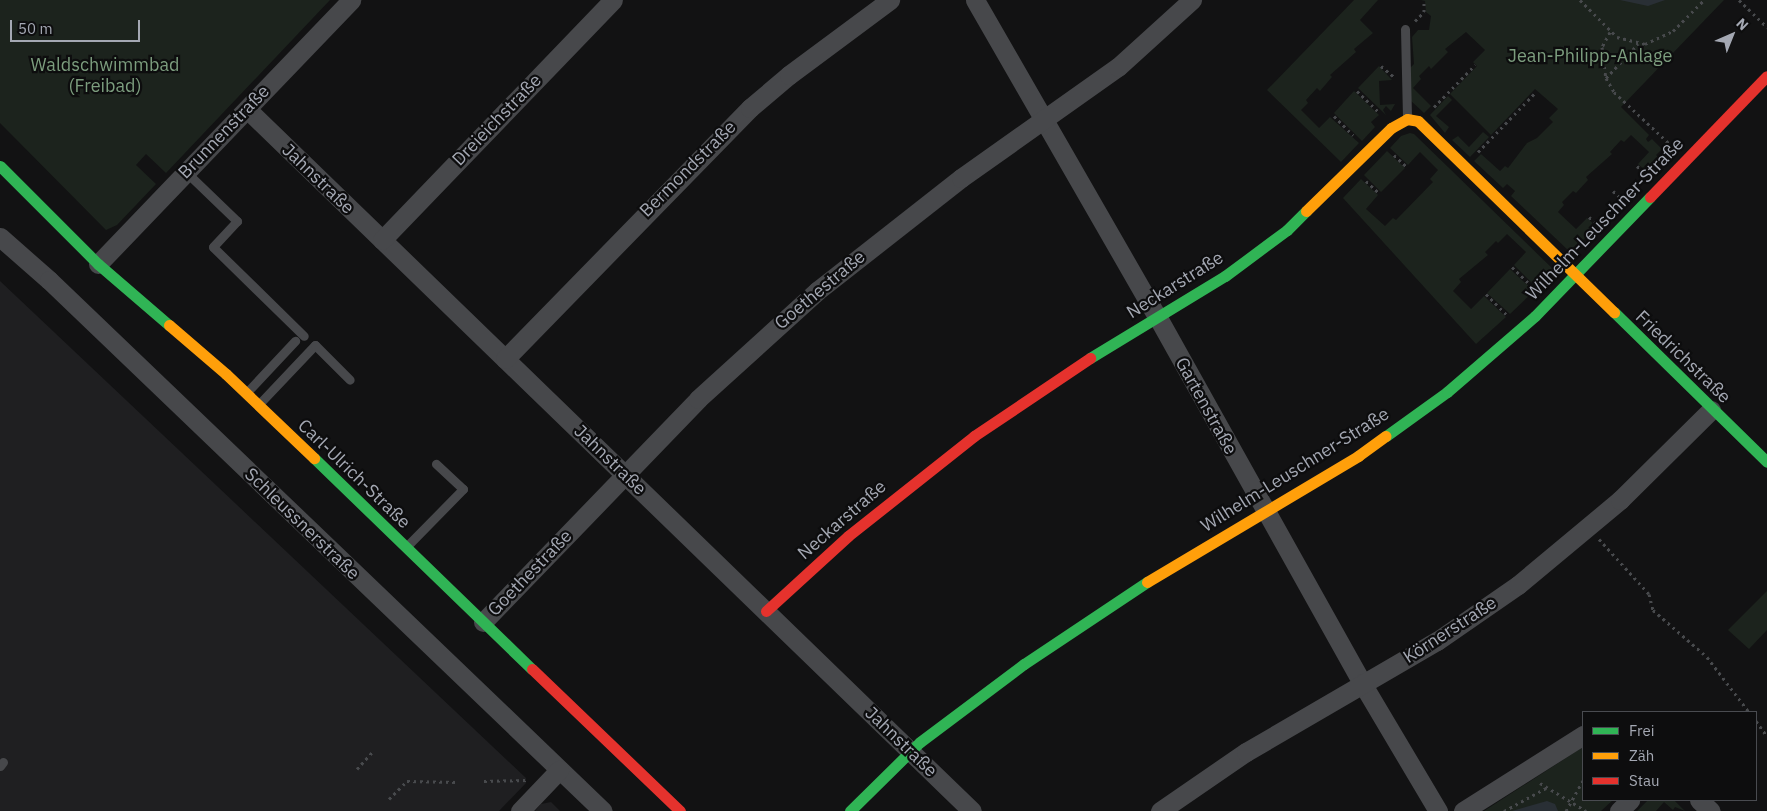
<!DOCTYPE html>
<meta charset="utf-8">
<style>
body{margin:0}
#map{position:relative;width:1767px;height:811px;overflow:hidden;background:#121213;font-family:"IBM Plex Sans",sans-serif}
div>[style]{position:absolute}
.built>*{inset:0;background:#1f1f21}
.green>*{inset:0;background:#1c231d}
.water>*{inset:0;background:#292f35}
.path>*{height:3px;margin-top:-1.5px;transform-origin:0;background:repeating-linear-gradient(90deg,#484a4d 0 2.5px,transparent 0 6.5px)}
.lane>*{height:9px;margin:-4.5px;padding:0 4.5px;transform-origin:4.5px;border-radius:4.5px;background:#47484b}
.street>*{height:19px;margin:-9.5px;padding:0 9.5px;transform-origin:9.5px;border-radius:9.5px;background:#47484b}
.fast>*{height:11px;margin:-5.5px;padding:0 5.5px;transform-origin:5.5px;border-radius:5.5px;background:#30b455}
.slow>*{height:11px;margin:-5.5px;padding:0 5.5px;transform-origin:5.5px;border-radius:5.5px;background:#ff9f0a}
.jam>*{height:11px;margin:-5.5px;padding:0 5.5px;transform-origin:5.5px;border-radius:5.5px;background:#e5322d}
span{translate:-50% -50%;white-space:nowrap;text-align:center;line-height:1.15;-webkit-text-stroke:4.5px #0d0d0e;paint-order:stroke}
.park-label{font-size:18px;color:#7c9d7e}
.street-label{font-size:18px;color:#a4a8b3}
.legend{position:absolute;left:1582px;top:711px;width:175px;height:90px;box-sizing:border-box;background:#0d0d0e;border:1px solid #494b50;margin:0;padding:6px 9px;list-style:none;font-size:15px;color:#a4a8b3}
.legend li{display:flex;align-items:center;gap:10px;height:25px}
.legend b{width:25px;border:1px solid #494b50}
.north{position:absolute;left:1707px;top:10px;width:50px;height:50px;-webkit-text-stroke:4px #0d0d0e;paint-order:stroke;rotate:44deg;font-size:14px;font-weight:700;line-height:20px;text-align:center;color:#a4a8b3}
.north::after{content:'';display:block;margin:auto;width:18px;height:22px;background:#a4a8b3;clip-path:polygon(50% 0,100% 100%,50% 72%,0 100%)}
.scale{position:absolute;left:10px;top:20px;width:130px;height:22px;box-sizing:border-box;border:2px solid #a4a8b3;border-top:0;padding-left:6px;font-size:15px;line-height:18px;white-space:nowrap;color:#a4a8b3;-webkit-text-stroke:4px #0d0d0e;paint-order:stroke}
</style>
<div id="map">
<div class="built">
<div style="clip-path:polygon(0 281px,526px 778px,526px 783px,499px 811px,0 811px)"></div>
<div style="clip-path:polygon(551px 802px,560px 811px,535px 811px,541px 804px)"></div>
</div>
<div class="green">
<div style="clip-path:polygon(0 0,330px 0,166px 173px,146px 154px,136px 165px,156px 184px,117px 225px,106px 230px,0 123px)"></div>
<div style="clip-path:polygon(1354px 0,1378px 0,1360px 20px,1373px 33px,1354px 49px,1356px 52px,1330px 75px,1332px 77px,1320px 91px,1317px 88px,1306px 100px,1308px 103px,1301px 110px,1319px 128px,1330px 117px,1359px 143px,1341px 162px,1267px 90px)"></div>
<div style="clip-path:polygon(1421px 0,1724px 0,1621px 107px,1649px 135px,1646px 139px,1648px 142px,1652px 139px,1662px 149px,1656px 155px,1661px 160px,1648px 173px,1638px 164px,1649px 152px,1631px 135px,1624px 142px,1621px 140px,1610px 152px,1612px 154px,1586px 177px,1588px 180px,1576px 193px,1573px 191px,1562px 202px,1564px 205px,1558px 212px,1576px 229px,1587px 218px,1597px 227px,1570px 252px,1511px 196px,1515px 191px,1507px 184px,1503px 188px,1474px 161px,1481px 154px,1500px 171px,1505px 166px,1508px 168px,1527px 143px,1537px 138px,1553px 122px,1549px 118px,1558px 109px,1535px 89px,1491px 135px,1450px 94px,1477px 66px,1473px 62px,1485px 50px,1466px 32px,1445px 49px,1448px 52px,1431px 69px,1429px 66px,1419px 76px,1421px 79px,1413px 88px,1431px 106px,1424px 113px,1410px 100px,1409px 69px,1414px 64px,1412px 37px,1418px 30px,1429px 30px,1431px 16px,1426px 12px,1425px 1px)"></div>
<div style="clip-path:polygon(1379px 66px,1392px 80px,1379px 81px,1380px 105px,1395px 104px,1391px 111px,1386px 106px,1383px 110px,1386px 115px,1358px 88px)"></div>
<div style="clip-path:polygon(1354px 91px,1379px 115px,1371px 122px,1375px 127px,1362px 141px,1334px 113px)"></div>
<div style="clip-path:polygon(1448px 96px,1452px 100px,1436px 116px,1449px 127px,1445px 133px,1430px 115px)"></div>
<div style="clip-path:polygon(1483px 132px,1489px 137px,1470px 157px,1452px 140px,1458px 136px,1469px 147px)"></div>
<div style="clip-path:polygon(1410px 133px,1414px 134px,1554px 270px,1537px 288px,1514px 265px,1526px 252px,1507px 234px,1498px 243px,1496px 241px,1485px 252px,1488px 255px,1459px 279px,1461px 282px,1453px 291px,1471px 309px,1484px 296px,1506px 317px,1476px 344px,1343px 198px,1361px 179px,1378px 195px,1366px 209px,1385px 226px,1393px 218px,1396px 220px,1433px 182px,1430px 179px,1438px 170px,1420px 152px,1408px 165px,1390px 148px,1401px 136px)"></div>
<div style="clip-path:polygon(1387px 151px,1405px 168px,1381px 192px,1364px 175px)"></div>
<div style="clip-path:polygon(1510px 269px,1534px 291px,1510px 314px,1487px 293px)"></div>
<div style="clip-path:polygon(1767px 591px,1767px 630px,1749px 649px,1728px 630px)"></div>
<div style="clip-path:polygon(1583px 747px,1583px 800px,1613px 800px,1601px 811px,1484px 811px)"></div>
<div style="clip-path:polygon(1648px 800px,1674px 800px,1685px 811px,1675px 807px,1673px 810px,1664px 802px,1656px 811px,1637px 811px)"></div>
</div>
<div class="water">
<div style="clip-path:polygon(1620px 0,1665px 0,1648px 6px)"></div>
<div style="clip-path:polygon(1547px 801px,1555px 804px,1558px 811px,1512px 811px)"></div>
</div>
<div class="path">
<div style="left:1580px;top:0;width:52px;rotate:45deg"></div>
<div style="left:1617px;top:37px;width:29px;rotate:14deg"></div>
<div style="left:1645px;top:44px;width:31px;rotate:-25deg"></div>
<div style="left:1673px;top:31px;width:44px;rotate:-45deg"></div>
<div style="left:1739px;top:0;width:39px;rotate:44deg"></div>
<div style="left:1415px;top:21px;width:13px;rotate:-45deg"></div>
<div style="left:1424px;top:12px;width:9px;rotate:-90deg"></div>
<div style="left:1610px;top:32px;width:17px;rotate:118deg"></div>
<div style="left:1602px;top:47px;width:31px;rotate:83deg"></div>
<div style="left:1606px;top:78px;width:16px;rotate:60deg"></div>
<div style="left:1614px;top:92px;width:79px;rotate:43deg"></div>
<div style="left:1381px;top:66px;width:17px;rotate:40deg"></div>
<div style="left:1606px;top:78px;width:47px;rotate:-46.7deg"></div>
<div style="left:1357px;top:91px;width:29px;rotate:44deg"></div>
<div style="left:1434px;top:107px;width:59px;rotate:-45.7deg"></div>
<div style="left:1334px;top:116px;width:27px;rotate:45deg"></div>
<div style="left:1478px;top:152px;width:83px;rotate:-46deg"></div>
<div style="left:1394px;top:155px;width:16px;rotate:43deg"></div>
<div style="left:1637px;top:166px;width:9px;rotate:41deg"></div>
<div style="left:1366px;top:181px;width:19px;rotate:43deg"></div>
<div style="left:1613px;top:191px;width:9px;rotate:41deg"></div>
<div style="left:1589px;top:217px;width:9px;rotate:41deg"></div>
<div style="left:1512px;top:267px;width:29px;rotate:44deg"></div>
<div style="left:1486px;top:294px;width:30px;rotate:45deg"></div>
<div style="left:1599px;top:539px;width:74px;rotate:47.7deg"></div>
<div style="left:1649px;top:594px;width:16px;rotate:76deg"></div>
<div style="left:1653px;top:610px;width:72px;rotate:41deg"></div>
<div style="left:1707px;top:657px;width:69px;rotate:52.6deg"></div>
<div style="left:1756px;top:721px;width:19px;rotate:54deg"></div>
<div style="left:357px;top:769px;width:25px;rotate:-48deg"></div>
<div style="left:484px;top:781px;width:42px;rotate:-1.4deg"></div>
<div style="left:1540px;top:783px;width:54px;rotate:31.3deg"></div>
<div style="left:389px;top:799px;width:25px;rotate:-45deg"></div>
<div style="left:407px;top:781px;width:50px;rotate:1.1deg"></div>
<div style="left:1504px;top:811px;width:48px;rotate:-28.7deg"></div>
<div style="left:1566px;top:811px;width:35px;rotate:-61deg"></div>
</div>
<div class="lane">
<div style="left:1405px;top:29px;width:90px;rotate:88.7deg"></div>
<div style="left:186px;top:172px;width:71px;rotate:43.9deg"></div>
<div style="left:237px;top:221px;width:35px;rotate:133deg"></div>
<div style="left:213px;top:247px;width:127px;rotate:44.4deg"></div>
<div style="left:248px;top:391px;width:69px;rotate:-46.8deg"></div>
<div style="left:260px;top:403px;width:80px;rotate:-46.5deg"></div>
<div style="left:315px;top:345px;width:49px;rotate:45deg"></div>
<div style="left:407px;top:546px;width:80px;rotate:-45.5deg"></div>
<div style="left:463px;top:489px;width:37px;rotate:-137deg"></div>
<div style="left:0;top:766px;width:5px;rotate:-53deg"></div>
</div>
<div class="street">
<div style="left:975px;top:0;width:365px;rotate:60.1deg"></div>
<div style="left:1157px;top:316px;width:420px;rotate:60.8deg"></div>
<div style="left:1362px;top:683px;width:149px;rotate:59.3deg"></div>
<div style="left:247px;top:109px;width:1009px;rotate:44.08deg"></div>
<div style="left:0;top:237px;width:65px;rotate:41.3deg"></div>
<div style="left:49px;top:280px;width:767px;rotate:43.79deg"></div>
<div style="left:382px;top:240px;width:333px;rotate:-46.1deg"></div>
<div style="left:98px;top:264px;width:366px;rotate:-46.2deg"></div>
<div style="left:505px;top:359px;width:351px;rotate:-45.7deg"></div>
<div style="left:750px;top:108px;width:51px;rotate:-40.2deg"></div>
<div style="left:789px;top:75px;width:126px;rotate:-36.6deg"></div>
<div style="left:483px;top:622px;width:310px;rotate:-46deg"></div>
<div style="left:698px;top:399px;width:161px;rotate:-42.2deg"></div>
<div style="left:817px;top:291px;width:183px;rotate:-38.1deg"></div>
<div style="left:961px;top:178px;width:192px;rotate:-35.3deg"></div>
<div style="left:1118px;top:67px;width:100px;rotate:-42.2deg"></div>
<div style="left:1699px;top:800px;width:16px;rotate:43deg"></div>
<div style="left:520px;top:811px;width:57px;rotate:-46.4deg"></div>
<div style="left:1160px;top:811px;width:104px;rotate:-34.5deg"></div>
<div style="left:1246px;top:752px;width:221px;rotate:-30.2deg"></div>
<div style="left:1437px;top:641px;width:98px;rotate:-34.7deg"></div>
<div style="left:1518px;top:585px;width:133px;rotate:-39.8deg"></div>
<div style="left:1620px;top:500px;width:128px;rotate:-44.7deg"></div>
<div style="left:1463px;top:811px;width:142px;rotate:-32.3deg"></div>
<div style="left:1619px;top:811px;width:16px;rotate:-45deg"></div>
</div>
<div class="fast">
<div style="left:0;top:166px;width:139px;rotate:45deg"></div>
<div style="left:98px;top:264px;width:94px;rotate:40.7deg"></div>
<div style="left:1614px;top:312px;width:214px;rotate:44.4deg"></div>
<div style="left:1090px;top:358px;width:158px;rotate:-31.3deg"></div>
<div style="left:1225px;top:276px;width:77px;rotate:-36.6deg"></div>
<div style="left:1287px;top:230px;width:27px;rotate:-45deg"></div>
<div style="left:1386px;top:436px;width:75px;rotate:-35.8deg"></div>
<div style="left:1447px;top:392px;width:116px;rotate:-40.8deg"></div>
<div style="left:1535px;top:316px;width:165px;rotate:-46deg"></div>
<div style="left:314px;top:458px;width:303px;rotate:44.1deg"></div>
<div style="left:850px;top:811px;width:98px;rotate:-44.6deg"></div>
<div style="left:920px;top:742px;width:130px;rotate:-36.9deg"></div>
<div style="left:1024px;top:664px;width:148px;rotate:-33.7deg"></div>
</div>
<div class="slow">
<div style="left:1306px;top:211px;width:119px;rotate:-44.3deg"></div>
<div style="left:1391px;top:128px;width:18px;rotate:-29deg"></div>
<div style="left:1407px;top:119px;width:11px;rotate:10deg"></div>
<div style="left:1418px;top:121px;width:274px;rotate:44.3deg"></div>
<div style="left:169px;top:325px;width:75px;rotate:40.7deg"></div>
<div style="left:226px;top:374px;width:122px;rotate:43.7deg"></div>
<div style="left:1147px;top:582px;width:246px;rotate:-30.8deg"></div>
<div style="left:1358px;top:456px;width:34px;rotate:-36deg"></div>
</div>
<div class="jam">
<div style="left:1650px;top:197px;width:168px;rotate:-46deg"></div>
<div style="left:766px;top:611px;width:111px;rotate:-42.4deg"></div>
<div style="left:848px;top:536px;width:161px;rotate:-38.4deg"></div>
<div style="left:974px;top:436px;width:140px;rotate:-33.9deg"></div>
<div style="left:532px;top:669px;width:205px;rotate:43.8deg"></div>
</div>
<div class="park-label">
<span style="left:1590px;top:56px">Jean-Philipp-Anlage</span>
<span style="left:105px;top:76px">Waldschwimmbad<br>(Freibad)</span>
</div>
<div class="street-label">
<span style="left:497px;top:120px;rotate:-46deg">Dreieichstraße</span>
<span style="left:224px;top:132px;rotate:-46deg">Brunnenstraße</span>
<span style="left:688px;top:169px;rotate:-45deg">Bermondstraße</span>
<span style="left:318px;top:179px;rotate:44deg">Jahnstraße</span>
<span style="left:1605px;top:219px;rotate:-46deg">Wilhelm-Leuschner-Straße</span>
<span style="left:1175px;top:285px;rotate:-32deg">Neckarstraße</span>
<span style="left:820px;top:290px;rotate:-40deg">Goethestraße</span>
<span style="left:1683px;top:357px;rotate:44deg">Friedrichstraße</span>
<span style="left:1206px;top:406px;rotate:61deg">Gartenstraße</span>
<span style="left:610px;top:460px;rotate:44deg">Jahnstraße</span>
<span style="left:1295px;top:470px;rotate:-32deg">Wilhelm-Leuschner-Straße</span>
<span style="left:354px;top:474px;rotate:44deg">Carl-Ulrich-Straße</span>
<span style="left:842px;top:520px;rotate:-41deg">Neckarstraße</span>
<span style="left:302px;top:524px;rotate:44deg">Schleussnerstraße</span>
<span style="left:530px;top:573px;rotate:-46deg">Goethestraße</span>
<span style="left:1450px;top:630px;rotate:-33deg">Körnerstraße</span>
<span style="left:901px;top:742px;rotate:44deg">Jahnstraße</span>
</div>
<ul class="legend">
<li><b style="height:6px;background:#30b455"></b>Frei</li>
<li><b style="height:6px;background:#ff9f0a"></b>Zäh</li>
<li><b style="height:6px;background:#e5322d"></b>Stau</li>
</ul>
<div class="north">N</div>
<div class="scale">50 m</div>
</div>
